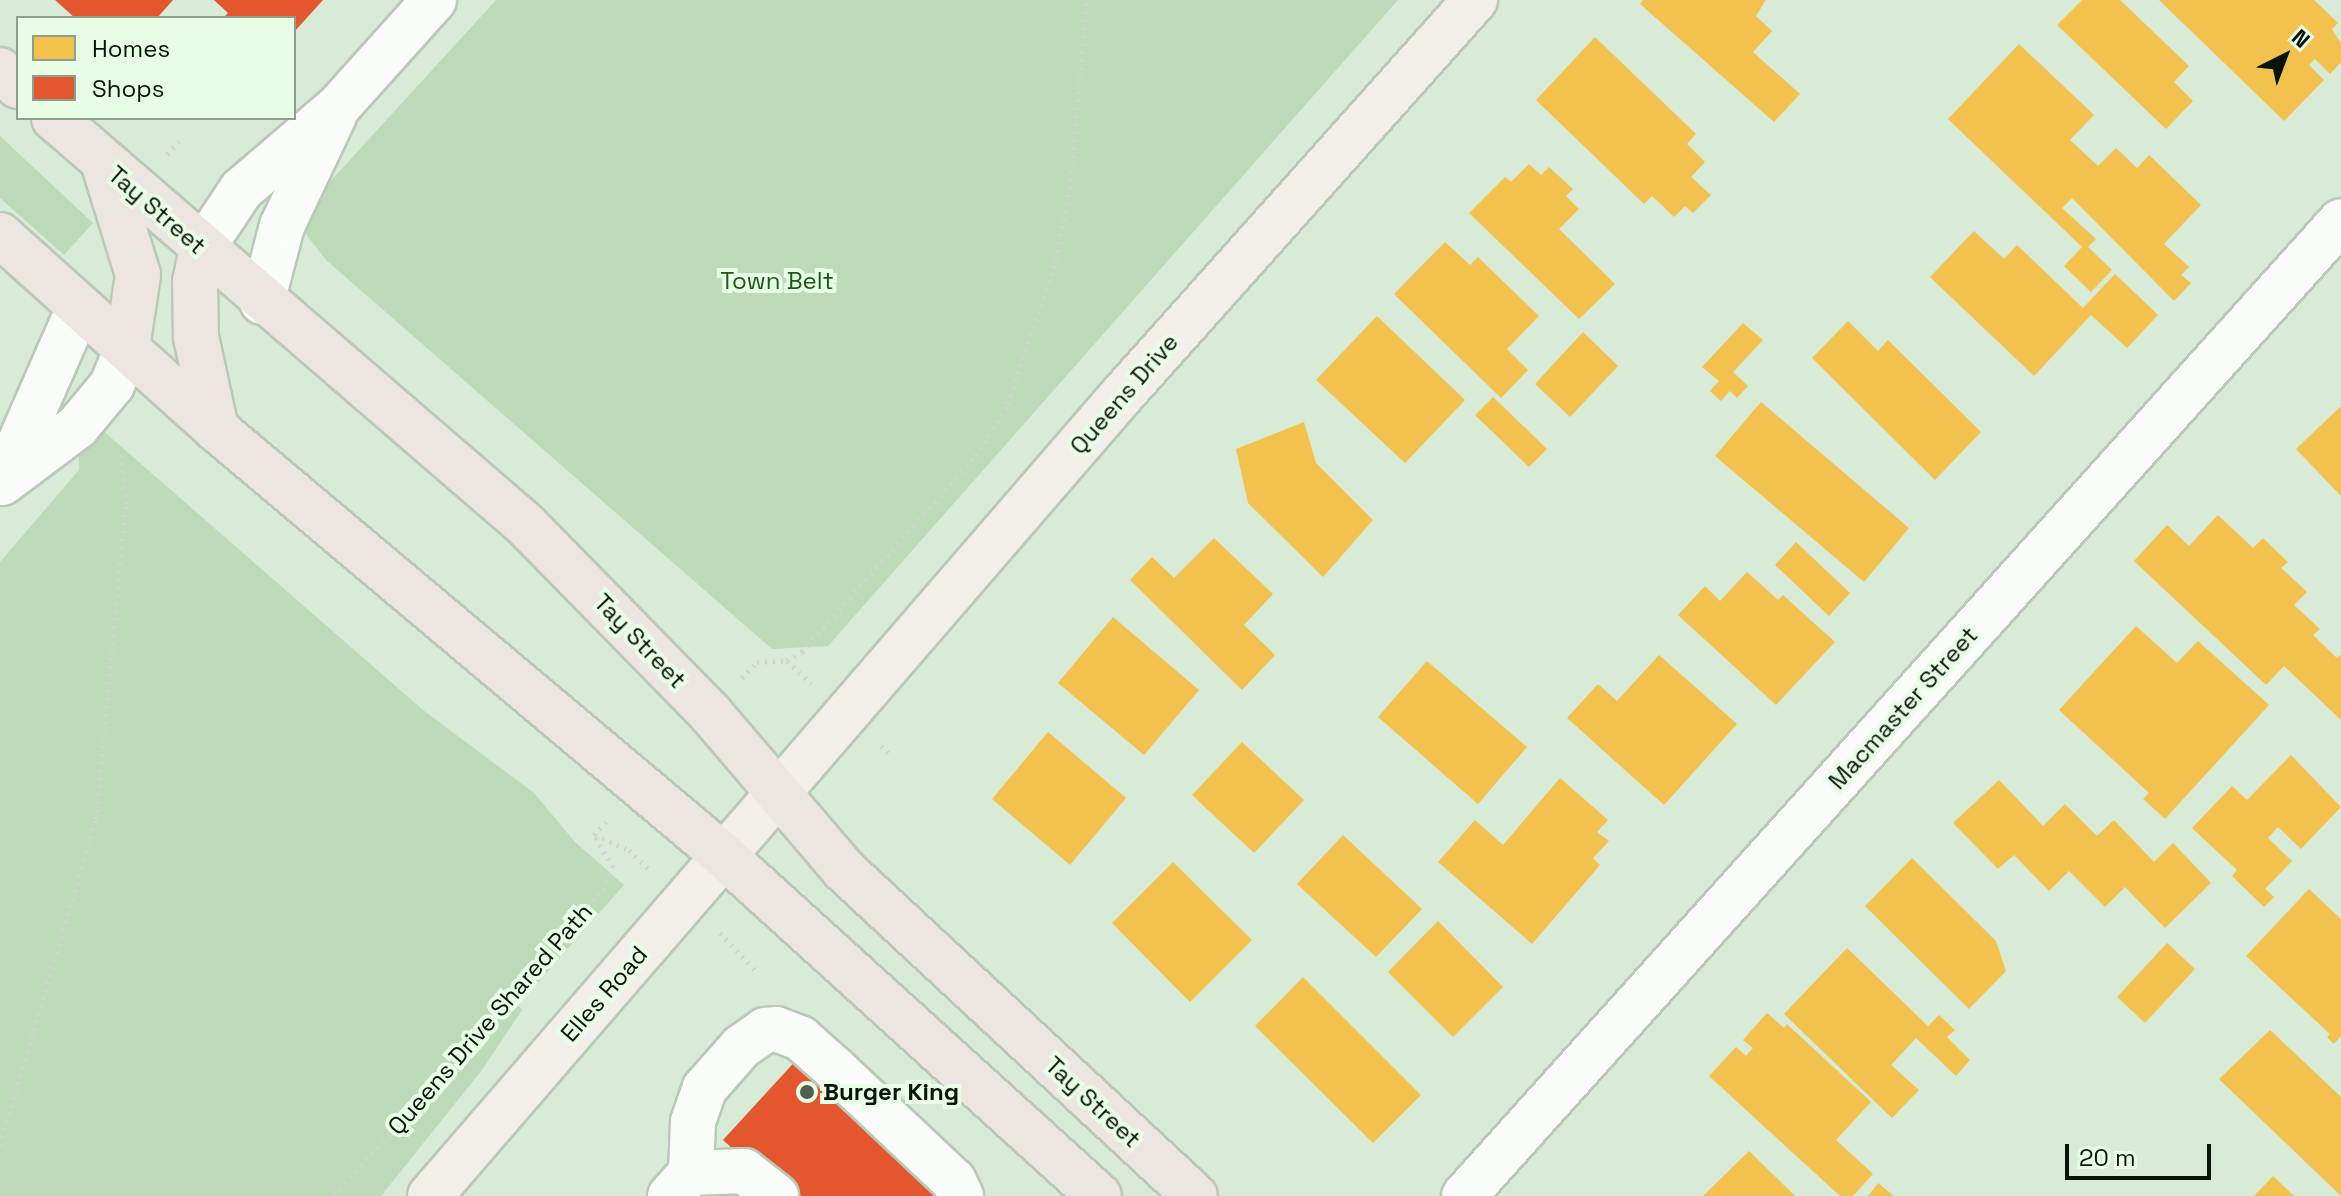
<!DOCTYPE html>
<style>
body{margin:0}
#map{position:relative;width:2341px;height:1196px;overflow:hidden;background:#d8ebd6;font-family:"Space Grotesk",sans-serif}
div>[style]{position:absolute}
.green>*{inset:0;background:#bcdab8}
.homes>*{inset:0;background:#f2c14e}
.shops>*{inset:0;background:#e4572e}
.path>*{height:5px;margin-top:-2.5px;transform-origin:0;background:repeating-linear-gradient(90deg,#cfd4ce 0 2px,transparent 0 8px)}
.roads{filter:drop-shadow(2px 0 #b9c8b7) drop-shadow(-2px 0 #b9c8b7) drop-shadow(0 2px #b9c8b7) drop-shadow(0 -2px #b9c8b7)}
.minor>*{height:44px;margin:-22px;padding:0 22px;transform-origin:22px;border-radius:22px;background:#f9fcf9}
.major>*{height:44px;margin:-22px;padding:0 22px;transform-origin:22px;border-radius:22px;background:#f2eeea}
.highway>*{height:44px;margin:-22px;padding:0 22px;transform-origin:22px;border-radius:22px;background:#ece5e1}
.dots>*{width:22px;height:22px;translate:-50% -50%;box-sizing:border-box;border:4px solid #e8fde6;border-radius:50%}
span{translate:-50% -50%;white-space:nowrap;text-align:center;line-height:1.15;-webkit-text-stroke:8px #e8fde6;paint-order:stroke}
.street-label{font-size:24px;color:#081407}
.park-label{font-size:24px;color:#1b5716}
.poi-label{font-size:24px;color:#081407;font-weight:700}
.left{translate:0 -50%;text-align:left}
.legend{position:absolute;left:16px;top:16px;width:280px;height:104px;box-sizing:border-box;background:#e8fde6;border:2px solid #8ea08d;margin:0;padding:10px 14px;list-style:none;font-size:24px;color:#081407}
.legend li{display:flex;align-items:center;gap:16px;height:40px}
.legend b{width:40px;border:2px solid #8ea08d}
.north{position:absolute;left:2245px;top:16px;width:80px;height:80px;-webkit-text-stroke:6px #e8fde6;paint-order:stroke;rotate:42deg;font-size:22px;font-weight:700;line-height:32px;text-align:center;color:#081407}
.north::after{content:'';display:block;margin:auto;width:28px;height:36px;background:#081407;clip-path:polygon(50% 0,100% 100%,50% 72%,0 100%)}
.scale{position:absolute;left:2065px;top:1144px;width:146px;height:36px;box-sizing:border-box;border:4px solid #081407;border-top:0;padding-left:10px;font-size:24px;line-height:28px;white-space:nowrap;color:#081407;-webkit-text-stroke:6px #e8fde6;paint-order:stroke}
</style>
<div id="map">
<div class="green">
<div style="clip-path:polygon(496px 0,1398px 0,828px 646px,772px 649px,326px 260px,295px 220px)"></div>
<div style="clip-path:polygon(0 136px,93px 223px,64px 255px,0 198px)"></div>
<div style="clip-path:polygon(101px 429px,423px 710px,534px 793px,575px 842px,624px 885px,518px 1005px,522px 1010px,482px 1070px,381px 1196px,0 1196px,0 562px,79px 470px,79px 453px)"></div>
</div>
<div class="homes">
<div style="clip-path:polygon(1643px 0,1766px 0,1756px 16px,1772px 31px,1753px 52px,1800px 94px,1774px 122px,1640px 4px)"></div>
<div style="clip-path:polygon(2082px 0,2120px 0,2189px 66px,2174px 82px,2193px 101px,2166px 129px,2057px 25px)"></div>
<div style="clip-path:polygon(2159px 0,2314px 0,2338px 23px,2332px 29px,2341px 43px,2341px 62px,2330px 74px,2315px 59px,2309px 65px,2324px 80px,2284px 121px)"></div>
<div style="clip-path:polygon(1595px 37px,1696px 134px,1687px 144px,1705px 162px,1691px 177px,1711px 195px,1693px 213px,1685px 206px,1674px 217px,1652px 196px,1644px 204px,1536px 100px)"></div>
<div style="clip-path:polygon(2019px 44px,2094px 115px,2070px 140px,2098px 166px,2116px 148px,2137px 168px,2149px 155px,2201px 205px,2164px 244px,2189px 267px,2181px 275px,2191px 283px,2174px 301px,2072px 198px,2062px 208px,2096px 239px,2088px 247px,2112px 270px,2091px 292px,2064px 266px,2082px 247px,1948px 119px)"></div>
<div style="clip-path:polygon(1529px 164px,1541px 175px,1549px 167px,1573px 189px,1566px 196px,1579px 209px,1559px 229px,1615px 284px,1579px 319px,1469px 213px,1505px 177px,1511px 182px)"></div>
<div style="clip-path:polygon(1974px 231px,2004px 259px,2017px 245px,2083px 308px,2115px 274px,2158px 315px,2127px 348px,2091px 315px,2034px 376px,1930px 277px)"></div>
<div style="clip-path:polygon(1445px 242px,1470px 265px,1478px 257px,1539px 316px,1507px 349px,1528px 370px,1501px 398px,1394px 294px)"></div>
<div style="clip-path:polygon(1377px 316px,1465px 400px,1405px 463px,1316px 380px)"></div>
<div style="clip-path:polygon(1848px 321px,1878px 351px,1888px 340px,1981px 432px,1935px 480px,1812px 358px)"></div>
<div style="clip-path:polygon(1743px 323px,1763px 340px,1733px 372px,1748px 386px,1737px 398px,1730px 391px,1721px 401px,1710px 391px,1719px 381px,1702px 367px)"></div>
<div style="clip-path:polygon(1583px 332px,1618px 366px,1570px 417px,1535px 384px)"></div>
<div style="clip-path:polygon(1493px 397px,1547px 449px,1529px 467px,1475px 415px)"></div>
<div style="clip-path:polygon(1761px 402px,1909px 528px,1864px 582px,1715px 456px)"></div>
<div style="clip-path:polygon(2341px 406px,2341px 496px,2296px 449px)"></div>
<div style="clip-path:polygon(1304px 422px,1316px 463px,1373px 520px,1323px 577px,1248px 503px,1236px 449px)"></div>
<div style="clip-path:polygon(2218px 515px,2253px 548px,2263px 538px,2288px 562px,2281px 568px,2307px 592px,2294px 605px,2320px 629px,2313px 635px,2337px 658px,2341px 654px,2341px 720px,2284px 666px,2266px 685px,2134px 561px,2167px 525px,2189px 546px)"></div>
<div style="clip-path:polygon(1214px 538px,1273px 594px,1244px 625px,1275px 655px,1242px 690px,1130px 580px,1152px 557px,1174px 578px)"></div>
<div style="clip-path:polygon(1796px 542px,1850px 593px,1829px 616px,1775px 565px)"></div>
<div style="clip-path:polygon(1747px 572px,1778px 600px,1783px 595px,1835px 642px,1776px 705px,1678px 615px,1705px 586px,1720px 601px)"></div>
<div style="clip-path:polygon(1113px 617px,1199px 690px,1144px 755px,1058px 683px)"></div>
<div style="clip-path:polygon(2136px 626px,2177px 663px,2198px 641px,2269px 705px,2165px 819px,2143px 799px,2149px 793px,2059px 710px)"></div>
<div style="clip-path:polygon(1659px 655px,1737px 724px,1664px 805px,1567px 718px,1598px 684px,1617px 701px)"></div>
<div style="clip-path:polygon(1427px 661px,1527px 747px,1478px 804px,1378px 717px)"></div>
<div style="clip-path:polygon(1048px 732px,1126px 798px,1070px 865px,992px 799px)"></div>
<div style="clip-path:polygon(1242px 742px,1304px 800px,1254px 853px,1192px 795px)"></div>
<div style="clip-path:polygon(2291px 755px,2341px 807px,2301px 849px,2278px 827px,2268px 838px,2292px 861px,2265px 889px,2274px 897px,2264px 907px,2232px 876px,2237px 870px,2192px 828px,2232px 786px,2247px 800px)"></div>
<div style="clip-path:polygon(1560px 778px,1608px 820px,1597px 832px,1609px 841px,1593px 858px,1600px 865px,1532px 944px,1438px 862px,1475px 820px,1503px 845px)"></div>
<div style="clip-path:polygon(1999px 780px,2043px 826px,2065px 804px,2097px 836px,2114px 820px,2154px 862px,2173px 843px,2211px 883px,2165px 928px,2125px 887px,2105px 907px,2069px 871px,2049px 891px,2014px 855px,1998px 869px,1953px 823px)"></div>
<div style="clip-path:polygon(1343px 835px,1422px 909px,1376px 957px,1297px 884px)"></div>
<div style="clip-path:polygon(1912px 858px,1996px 941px,2006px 971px,1969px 1009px,1865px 906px)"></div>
<div style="clip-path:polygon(1173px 862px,1252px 940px,1190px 1002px,1112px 923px)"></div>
<div style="clip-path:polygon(2309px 889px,2341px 919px,2341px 1036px,2334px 1044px,2327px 1037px,2330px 1034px,2246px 956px)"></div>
<div style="clip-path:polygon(1438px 921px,1503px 987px,1453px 1037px,1388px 972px)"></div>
<div style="clip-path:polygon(2167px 943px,2195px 969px,2145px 1023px,2117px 997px)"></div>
<div style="clip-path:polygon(1847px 948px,1928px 1026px,1939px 1015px,1955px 1030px,1947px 1037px,1970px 1060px,1956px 1076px,1916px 1038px,1891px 1065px,1919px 1090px,1892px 1118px,1784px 1014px)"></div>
<div style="clip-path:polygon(1303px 977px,1421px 1095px,1373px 1143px,1255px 1026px)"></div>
<div style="clip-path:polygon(1767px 1013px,1784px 1028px,1787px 1024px,1871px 1102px,1836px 1140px,1873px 1174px,1853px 1196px,1840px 1196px,1709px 1076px,1736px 1047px,1746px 1056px,1753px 1048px,1743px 1040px)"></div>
<div style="clip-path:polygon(2270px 1030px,2341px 1097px,2341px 1196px,2219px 1079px)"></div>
<div style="clip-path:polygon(1749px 1151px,1795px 1196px,1703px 1196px)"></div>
<div style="clip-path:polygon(2273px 1176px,2294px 1196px,2254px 1196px)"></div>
<div style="clip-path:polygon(1878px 1183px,1894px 1196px,1868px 1196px)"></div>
</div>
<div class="shops">
<div style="clip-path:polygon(55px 0,173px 0,157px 18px,75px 18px)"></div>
<div style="clip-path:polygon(214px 0,323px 0,294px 32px,294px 18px,223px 18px,228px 13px)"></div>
<div style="clip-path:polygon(800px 1056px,926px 1160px,914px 1173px,935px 1196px,793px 1196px,780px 1192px,723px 1140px)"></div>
</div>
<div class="path">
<div style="left:167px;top:154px;width:20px;rotate:-45deg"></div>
<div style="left:787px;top:661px;width:33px;rotate:43deg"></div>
<div style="left:742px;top:678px;width:22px;rotate:-47deg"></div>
<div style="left:757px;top:662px;width:30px;rotate:-2deg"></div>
<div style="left:787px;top:661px;width:17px;rotate:-31deg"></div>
<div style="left:802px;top:652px;width:262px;rotate:-48.4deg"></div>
<div style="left:976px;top:456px;width:61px;rotate:-58.4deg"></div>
<div style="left:1008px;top:404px;width:145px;rotate:-71.4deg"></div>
<div style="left:1054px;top:267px;width:80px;rotate:-78.4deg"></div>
<div style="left:1070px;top:189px;width:190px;rotate:-84.9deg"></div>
<div style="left:881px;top:746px;width:15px;rotate:42deg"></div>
<div style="left:595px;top:835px;width:37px;rotate:24deg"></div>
<div style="left:629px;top:850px;width:29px;rotate:44deg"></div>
<div style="left:720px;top:933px;width:55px;rotate:46.5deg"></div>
<div style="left:0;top:1145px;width:340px;rotate:-73.6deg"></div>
<div style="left:96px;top:819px;width:316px;rotate:-84.6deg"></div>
<div style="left:126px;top:504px;width:55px;rotate:-95.2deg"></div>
<div style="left:335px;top:1196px;width:407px;rotate:-48.8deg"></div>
<div style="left:603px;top:890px;width:25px;rotate:-67deg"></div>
<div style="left:613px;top:867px;width:37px;rotate:-121deg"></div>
<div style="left:594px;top:835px;width:22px;rotate:-47deg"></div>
</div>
<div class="roads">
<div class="minor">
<div style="left:202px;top:249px;width:71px;rotate:-56.5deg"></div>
<div style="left:241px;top:190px;width:128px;rotate:-40.6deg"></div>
<div style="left:338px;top:107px;width:144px;rotate:-48.1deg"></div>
<div style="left:262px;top:302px;width:79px;rotate:-75.3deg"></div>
<div style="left:282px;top:226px;width:122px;rotate:-64.7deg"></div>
<div style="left:5px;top:481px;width:90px;rotate:-36.9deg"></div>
<div style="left:77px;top:427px;width:55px;rotate:-50.2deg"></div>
<div style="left:112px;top:385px;width:40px;rotate:-68deg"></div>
<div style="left:2px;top:483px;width:191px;rotate:-66.3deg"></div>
<div style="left:691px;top:1173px;width:53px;rotate:-2.2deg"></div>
<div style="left:744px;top:1171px;width:41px;rotate:38deg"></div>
<div style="left:670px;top:1196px;width:31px;rotate:-48deg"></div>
<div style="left:691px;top:1173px;width:51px;rotate:-87.8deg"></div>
<div style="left:693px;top:1122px;width:36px;rotate:-71deg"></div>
<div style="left:705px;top:1088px;width:55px;rotate:-48.7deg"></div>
<div style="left:741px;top:1047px;width:29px;rotate:-35deg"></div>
<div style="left:765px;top:1030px;width:11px;rotate:-5deg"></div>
<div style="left:776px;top:1029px;width:26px;rotate:21deg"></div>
<div style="left:800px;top:1038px;width:47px;rotate:41.5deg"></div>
<div style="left:835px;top:1069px;width:163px;rotate:43.3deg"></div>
<div style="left:954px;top:1181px;width:17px;rotate:65deg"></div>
<div style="left:1464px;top:1196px;width:1311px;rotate:-48.03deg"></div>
</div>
<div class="major">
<div style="left:430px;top:1196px;width:1059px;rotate:-49.18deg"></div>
<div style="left:1122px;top:395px;width:530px;rotate:-48.21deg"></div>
</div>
<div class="highway">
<div style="left:0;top:70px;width:24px;rotate:42deg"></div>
<div style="left:54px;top:118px;width:623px;rotate:40.77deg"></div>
<div style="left:526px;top:525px;width:263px;rotate:45.6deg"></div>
<div style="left:710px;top:713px;width:206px;rotate:49.5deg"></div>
<div style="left:844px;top:870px;width:479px;rotate:42.9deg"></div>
<div style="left:104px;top:165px;width:115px;rotate:72.8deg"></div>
<div style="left:138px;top:275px;width:74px;rotate:98.6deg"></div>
<div style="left:0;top:235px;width:290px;rotate:41.9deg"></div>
<div style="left:216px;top:429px;width:664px;rotate:40.05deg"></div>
<div style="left:724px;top:856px;width:506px;rotate:42.2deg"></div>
<div style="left:202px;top:249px;width:33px;rotate:102deg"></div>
<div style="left:195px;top:281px;width:56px;rotate:89deg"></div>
<div style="left:196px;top:337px;width:94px;rotate:77.7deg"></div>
</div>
</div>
<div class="dots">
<div style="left:807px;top:1092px;background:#515f4f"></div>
</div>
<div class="street-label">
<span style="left:157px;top:210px;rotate:41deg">Tay Street</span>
<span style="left:1124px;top:394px;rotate:-49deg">Queens Drive</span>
<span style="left:640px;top:641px;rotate:46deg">Tay Street</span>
<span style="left:1903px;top:708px;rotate:-48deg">Macmaster Street</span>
<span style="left:604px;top:994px;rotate:-49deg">Elles Road</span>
<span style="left:490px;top:1019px;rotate:-49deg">Queens Drive Shared Path</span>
<span style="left:1093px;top:1102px;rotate:43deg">Tay Street</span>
</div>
<div class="park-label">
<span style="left:777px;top:281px">Town Belt</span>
</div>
<div class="poi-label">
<span class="left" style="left:823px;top:1092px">Burger King</span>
</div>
<ul class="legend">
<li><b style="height:22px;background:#f2c14e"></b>Homes</li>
<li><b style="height:22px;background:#e4572e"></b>Shops</li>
</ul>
<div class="north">N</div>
<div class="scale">20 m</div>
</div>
